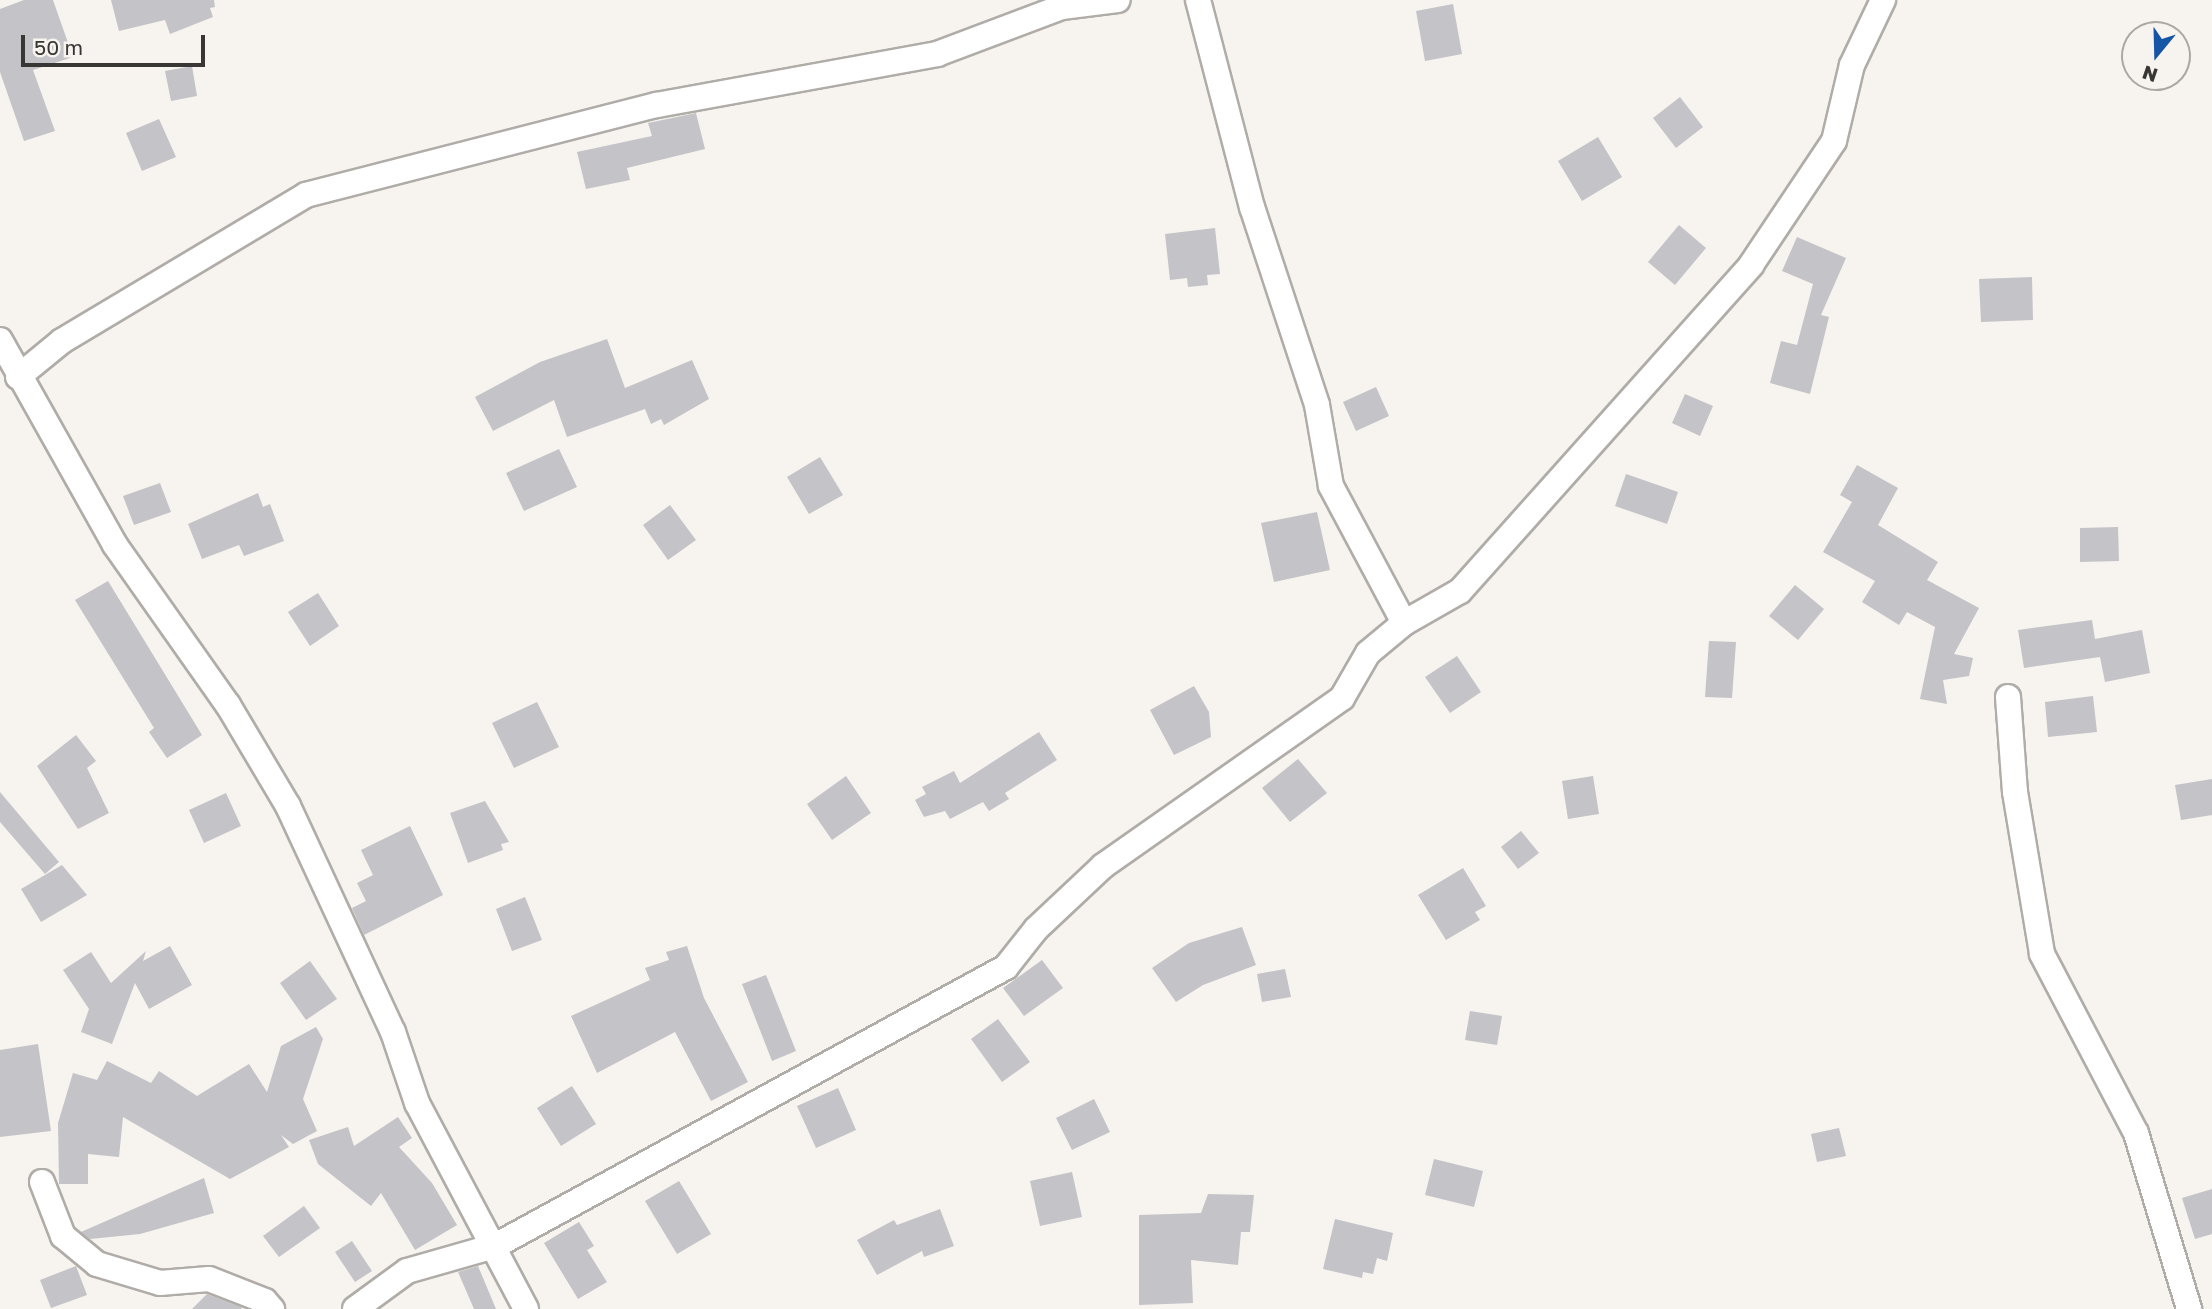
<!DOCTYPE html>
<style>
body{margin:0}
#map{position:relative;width:2212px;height:1309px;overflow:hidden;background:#f7f3ee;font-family:"Golos Text",sans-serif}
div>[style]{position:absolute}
.building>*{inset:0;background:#c4c3c8}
.roads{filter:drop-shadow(2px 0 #b0aca8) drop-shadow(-2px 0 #b0aca8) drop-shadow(0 2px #b0aca8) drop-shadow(0 -2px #b0aca8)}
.minor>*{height:24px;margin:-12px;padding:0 12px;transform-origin:12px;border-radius:12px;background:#fff}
span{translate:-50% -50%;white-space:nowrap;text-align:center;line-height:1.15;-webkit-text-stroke:6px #f7f3ee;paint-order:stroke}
.north{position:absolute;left:2121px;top:21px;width:70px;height:70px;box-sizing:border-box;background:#f7f3ee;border:2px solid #aba8a4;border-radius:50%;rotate:199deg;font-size:19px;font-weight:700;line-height:28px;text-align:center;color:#393735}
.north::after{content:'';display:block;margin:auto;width:24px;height:32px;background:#1654a5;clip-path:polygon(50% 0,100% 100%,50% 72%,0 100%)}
.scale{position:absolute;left:21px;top:35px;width:184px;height:32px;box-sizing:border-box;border:4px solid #393735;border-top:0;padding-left:9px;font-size:21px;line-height:24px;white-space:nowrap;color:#393735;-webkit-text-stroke:5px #f7f3ee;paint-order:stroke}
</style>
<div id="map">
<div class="building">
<div style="clip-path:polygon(24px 0,53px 0,73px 57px,33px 70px,55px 131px,24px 141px,0 72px,0 9px)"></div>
<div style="clip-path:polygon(111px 0,214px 0,215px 7px,210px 8px,213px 17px,170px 34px,165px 20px,119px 31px)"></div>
<div style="clip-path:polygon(1453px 4px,1462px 54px,1425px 61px,1416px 11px)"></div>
<div style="clip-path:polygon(192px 66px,197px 96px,171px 101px,165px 71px)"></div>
<div style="clip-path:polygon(1680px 97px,1703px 127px,1676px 148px,1653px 118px)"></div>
<div style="clip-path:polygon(696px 113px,705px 149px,627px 168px,630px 180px,586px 189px,577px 152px,652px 136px,648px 123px)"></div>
<div style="clip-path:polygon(159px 119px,176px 157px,142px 171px,126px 133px)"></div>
<div style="clip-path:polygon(1598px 137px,1622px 177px,1582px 201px,1558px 161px)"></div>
<div style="clip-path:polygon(1679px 225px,1706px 248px,1675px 285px,1648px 262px)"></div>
<div style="clip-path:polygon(1215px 228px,1220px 274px,1207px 275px,1208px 285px,1188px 287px,1187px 278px,1170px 280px,1165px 234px)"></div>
<div style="clip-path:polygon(1797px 237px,1846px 258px,1821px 315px,1829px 317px,1810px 394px,1770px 383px,1781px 341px,1797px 345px,1813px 284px,1782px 271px)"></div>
<div style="clip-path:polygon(2032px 277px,2033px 320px,1981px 322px,1979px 279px)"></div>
<div style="clip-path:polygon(607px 339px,625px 388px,692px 360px,709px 399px,664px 425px,661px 419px,651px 424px,645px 409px,567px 437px,554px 400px,493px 431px,475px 397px,540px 362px)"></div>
<div style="clip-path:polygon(1376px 387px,1389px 416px,1356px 431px,1343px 402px)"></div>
<div style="clip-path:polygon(1685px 394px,1713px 406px,1700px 436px,1672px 423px)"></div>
<div style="clip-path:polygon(559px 449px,577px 487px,524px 511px,506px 473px)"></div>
<div style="clip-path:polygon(820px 457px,843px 495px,809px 514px,787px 477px)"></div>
<div style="clip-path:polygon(1857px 465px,1898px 488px,1878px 525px,1938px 562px,1927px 580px,1979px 608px,1954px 654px,1973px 658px,1969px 676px,1943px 680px,1947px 704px,1920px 699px,1935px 627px,1907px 612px,1899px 625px,1862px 602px,1875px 581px,1823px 552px,1852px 502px,1840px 495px)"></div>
<div style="clip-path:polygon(1626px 474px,1678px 492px,1667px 524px,1615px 506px)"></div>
<div style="clip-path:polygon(160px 483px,171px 512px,134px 525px,123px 496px)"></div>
<div style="clip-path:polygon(258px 493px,263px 507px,270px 504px,284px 541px,244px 556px,239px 545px,202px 559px,188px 524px)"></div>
<div style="clip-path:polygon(670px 505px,696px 540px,668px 560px,643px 525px)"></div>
<div style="clip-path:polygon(1317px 512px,1330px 570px,1274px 582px,1261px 523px)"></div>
<div style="clip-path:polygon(2118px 527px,2119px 561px,2080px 562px,2080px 528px)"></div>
<div style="clip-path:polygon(108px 581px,202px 735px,167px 758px,149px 732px,154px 728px,75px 600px)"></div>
<div style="clip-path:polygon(1795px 585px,1824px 609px,1798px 640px,1769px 616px)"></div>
<div style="clip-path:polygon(318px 593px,339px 626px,310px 646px,288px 612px)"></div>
<div style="clip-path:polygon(2092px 620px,2095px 639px,2142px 630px,2150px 673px,2105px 682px,2100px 657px,2024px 668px,2018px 630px)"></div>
<div style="clip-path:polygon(1709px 641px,1736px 642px,1732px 698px,1705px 697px)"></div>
<div style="clip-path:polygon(1457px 656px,1481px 692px,1450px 713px,1425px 677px)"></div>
<div style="clip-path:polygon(1194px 686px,1209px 712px,1211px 737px,1174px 755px,1150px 710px)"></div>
<div style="clip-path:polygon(2093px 696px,2097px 732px,2048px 737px,2045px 702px)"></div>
<div style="clip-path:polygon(537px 702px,559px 747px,514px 768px,492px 723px)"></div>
<div style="clip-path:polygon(1039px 732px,1057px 760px,1005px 793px,1009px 799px,989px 811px,983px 802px,950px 819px,945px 811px,924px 817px,915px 800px,926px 794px,922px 787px,954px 771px,960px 783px)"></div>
<div style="clip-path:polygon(76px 735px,96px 761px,87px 768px,109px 813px,78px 829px,37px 766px)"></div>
<div style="clip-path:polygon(1298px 759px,1327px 793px,1290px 822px,1262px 788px)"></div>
<div style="clip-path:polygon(846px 776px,871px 813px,832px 840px,807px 804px)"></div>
<div style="clip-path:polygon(1593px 776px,1599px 814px,1568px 819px,1562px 781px)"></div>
<div style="clip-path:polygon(2212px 779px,2212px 815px,2181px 820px,2175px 785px)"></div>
<div style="clip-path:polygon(0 792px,59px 862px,45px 874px,0 822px)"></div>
<div style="clip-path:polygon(226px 793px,241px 826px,204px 843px,189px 810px)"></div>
<div style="clip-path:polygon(485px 801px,509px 842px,501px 844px,503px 850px,468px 863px,450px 813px)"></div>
<div style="clip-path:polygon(410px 826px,443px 895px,364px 935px,352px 908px,366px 901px,357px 883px,373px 875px,361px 850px)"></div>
<div style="clip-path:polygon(1521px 831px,1539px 853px,1518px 869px,1501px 847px)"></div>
<div style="clip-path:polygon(62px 865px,87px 895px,41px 922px,21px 889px)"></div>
<div style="clip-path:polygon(1463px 868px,1486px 906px,1475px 912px,1480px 920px,1446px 940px,1418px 895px)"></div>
<div style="clip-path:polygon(525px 897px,542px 940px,512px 951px,496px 909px)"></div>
<div style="clip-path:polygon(1242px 927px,1256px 965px,1203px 985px,1176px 1002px,1152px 968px,1189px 943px)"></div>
<div style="clip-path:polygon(170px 946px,192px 985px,149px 1009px,135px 983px,112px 1044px,81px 1032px,89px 1009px,63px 970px,91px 952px,111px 983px,146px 951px,143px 961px)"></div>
<div style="clip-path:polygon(687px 946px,704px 998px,748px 1082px,711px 1101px,675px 1032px,597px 1073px,571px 1016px,650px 980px,645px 968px,669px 960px,666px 952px)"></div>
<div style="clip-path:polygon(1042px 960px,1063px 988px,1024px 1016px,1003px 988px)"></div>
<div style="clip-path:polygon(310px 961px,337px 999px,306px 1020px,280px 983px)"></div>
<div style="clip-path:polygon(1285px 969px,1291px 997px,1262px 1002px,1257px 974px)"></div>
<div style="clip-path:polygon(766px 975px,796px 1051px,772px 1061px,742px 984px)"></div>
<div style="clip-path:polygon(1470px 1011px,1502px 1016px,1497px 1045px,1465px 1040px)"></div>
<div style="clip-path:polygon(998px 1019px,1030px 1062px,1002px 1082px,971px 1039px)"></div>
<div style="clip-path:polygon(316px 1027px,323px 1039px,303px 1099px,317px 1131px,293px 1144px,281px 1135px,289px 1147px,230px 1179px,123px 1117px,119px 1157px,88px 1154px,88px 1184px,59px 1184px,58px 1123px,73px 1073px,97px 1080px,107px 1061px,151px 1083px,159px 1071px,197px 1096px,249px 1064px,267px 1092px,281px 1046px)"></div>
<div style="clip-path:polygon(38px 1044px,51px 1131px,0 1137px,0 1050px)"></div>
<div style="clip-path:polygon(572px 1086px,596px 1124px,561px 1146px,537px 1108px)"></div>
<div style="clip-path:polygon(838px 1088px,856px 1130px,816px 1148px,797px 1106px)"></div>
<div style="clip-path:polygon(1094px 1099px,1110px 1132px,1072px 1150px,1056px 1118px)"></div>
<div style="clip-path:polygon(398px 1117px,412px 1138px,399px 1147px,432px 1183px,457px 1225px,415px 1250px,381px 1193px,371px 1206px,318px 1164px,309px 1140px,348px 1127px,354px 1146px)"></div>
<div style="clip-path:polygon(1839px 1128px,1846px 1156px,1817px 1162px,1811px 1134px)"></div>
<div style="clip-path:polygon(1434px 1159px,1483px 1171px,1474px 1207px,1425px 1195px)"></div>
<div style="clip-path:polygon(1072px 1172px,1082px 1217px,1040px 1226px,1030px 1181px)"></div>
<div style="clip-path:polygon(204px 1178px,214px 1213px,140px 1234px,90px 1239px,81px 1232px)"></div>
<div style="clip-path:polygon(679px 1181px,711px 1234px,677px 1254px,645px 1201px)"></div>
<div style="clip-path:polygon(2212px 1189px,2212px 1234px,2195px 1239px,2182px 1198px)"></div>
<div style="clip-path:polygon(1208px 1194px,1254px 1195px,1250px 1232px,1241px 1232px,1238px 1265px,1191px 1260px,1193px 1303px,1139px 1305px,1139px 1215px,1201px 1213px)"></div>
<div style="clip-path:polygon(304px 1206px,320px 1228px,279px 1257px,263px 1236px)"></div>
<div style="clip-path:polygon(940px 1209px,954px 1246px,924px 1257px,922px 1251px,877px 1275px,857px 1240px,894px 1220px,897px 1225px)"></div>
<div style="clip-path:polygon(1335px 1219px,1393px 1233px,1387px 1261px,1377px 1258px,1373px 1274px,1363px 1272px,1362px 1278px,1323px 1269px)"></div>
<div style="clip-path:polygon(579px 1222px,594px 1246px,587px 1250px,607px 1282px,578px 1299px,544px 1243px)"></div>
<div style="clip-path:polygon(352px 1241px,372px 1271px,355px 1282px,335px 1252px)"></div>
<div style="clip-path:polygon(76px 1266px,87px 1295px,51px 1308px,40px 1280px)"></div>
<div style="clip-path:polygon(478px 1266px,496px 1309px,474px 1309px,458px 1272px)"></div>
<div style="clip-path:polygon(207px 1294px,241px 1307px,242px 1309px,192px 1309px)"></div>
</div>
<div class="roads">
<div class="minor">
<div style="left:1198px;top:0;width:214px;rotate:75.4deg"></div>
<div style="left:1252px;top:207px;width:208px;rotate:71.8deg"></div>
<div style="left:1317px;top:405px;width:82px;rotate:80.2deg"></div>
<div style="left:1331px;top:486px;width:155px;rotate:61.9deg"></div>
<div style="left:0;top:340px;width:235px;rotate:60.7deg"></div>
<div style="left:115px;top:545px;width:196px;rotate:54.8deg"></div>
<div style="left:228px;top:705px;width:117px;rotate:59.3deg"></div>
<div style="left:288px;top:806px;width:249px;rotate:65.1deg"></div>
<div style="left:393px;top:1032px;width:75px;rotate:71.3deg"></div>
<div style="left:417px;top:1103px;width:233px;rotate:62.1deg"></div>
<div style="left:18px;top:377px;width:57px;rotate:-39.3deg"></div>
<div style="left:62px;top:341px;width:284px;rotate:-30.9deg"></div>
<div style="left:306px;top:195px;width:362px;rotate:-14.4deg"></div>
<div style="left:657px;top:105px;width:285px;rotate:-10.3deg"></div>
<div style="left:937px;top:54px;width:134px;rotate:-20.6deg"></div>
<div style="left:1062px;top:7px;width:56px;rotate:-7.1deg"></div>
<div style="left:2008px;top:697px;width:95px;rotate:85.8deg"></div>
<div style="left:2015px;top:792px;width:164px;rotate:80.5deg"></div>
<div style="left:2042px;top:954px;width:202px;rotate:62.3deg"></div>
<div style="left:2136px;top:1133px;width:184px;rotate:73.2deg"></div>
<div style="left:42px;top:1182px;width:58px;rotate:68.7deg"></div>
<div style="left:63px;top:1236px;width:44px;rotate:39.5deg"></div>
<div style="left:97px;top:1264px;width:66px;rotate:16.8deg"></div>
<div style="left:160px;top:1283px;width:49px;rotate:-4.7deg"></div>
<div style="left:209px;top:1279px;width:60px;rotate:21.4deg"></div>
<div style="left:265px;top:1301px;width:11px;rotate:49deg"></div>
<div style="left:355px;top:1309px;width:64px;rotate:-36.2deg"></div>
<div style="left:407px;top:1271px;width:91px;rotate:-15.9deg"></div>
<div style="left:495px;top:1246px;width:582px;rotate:-28.63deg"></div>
<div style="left:1006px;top:967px;width:48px;rotate:-51.7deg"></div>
<div style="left:1036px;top:929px;width:92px;rotate:-43.2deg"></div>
<div style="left:1103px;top:866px;width:292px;rotate:-35.1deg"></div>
<div style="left:1342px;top:698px;width:52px;rotate:-60deg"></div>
<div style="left:1368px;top:653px;width:47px;rotate:-39.8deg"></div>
<div style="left:1404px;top:623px;width:64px;rotate:-29.7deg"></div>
<div style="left:1460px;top:591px;width:437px;rotate:-48.2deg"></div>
<div style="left:1751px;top:265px;width:149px;rotate:-56.2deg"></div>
<div style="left:1834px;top:141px;width:78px;rotate:-76.7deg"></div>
<div style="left:1852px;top:65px;width:72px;rotate:-64.5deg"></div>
</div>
</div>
<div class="north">N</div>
<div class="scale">50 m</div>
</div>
